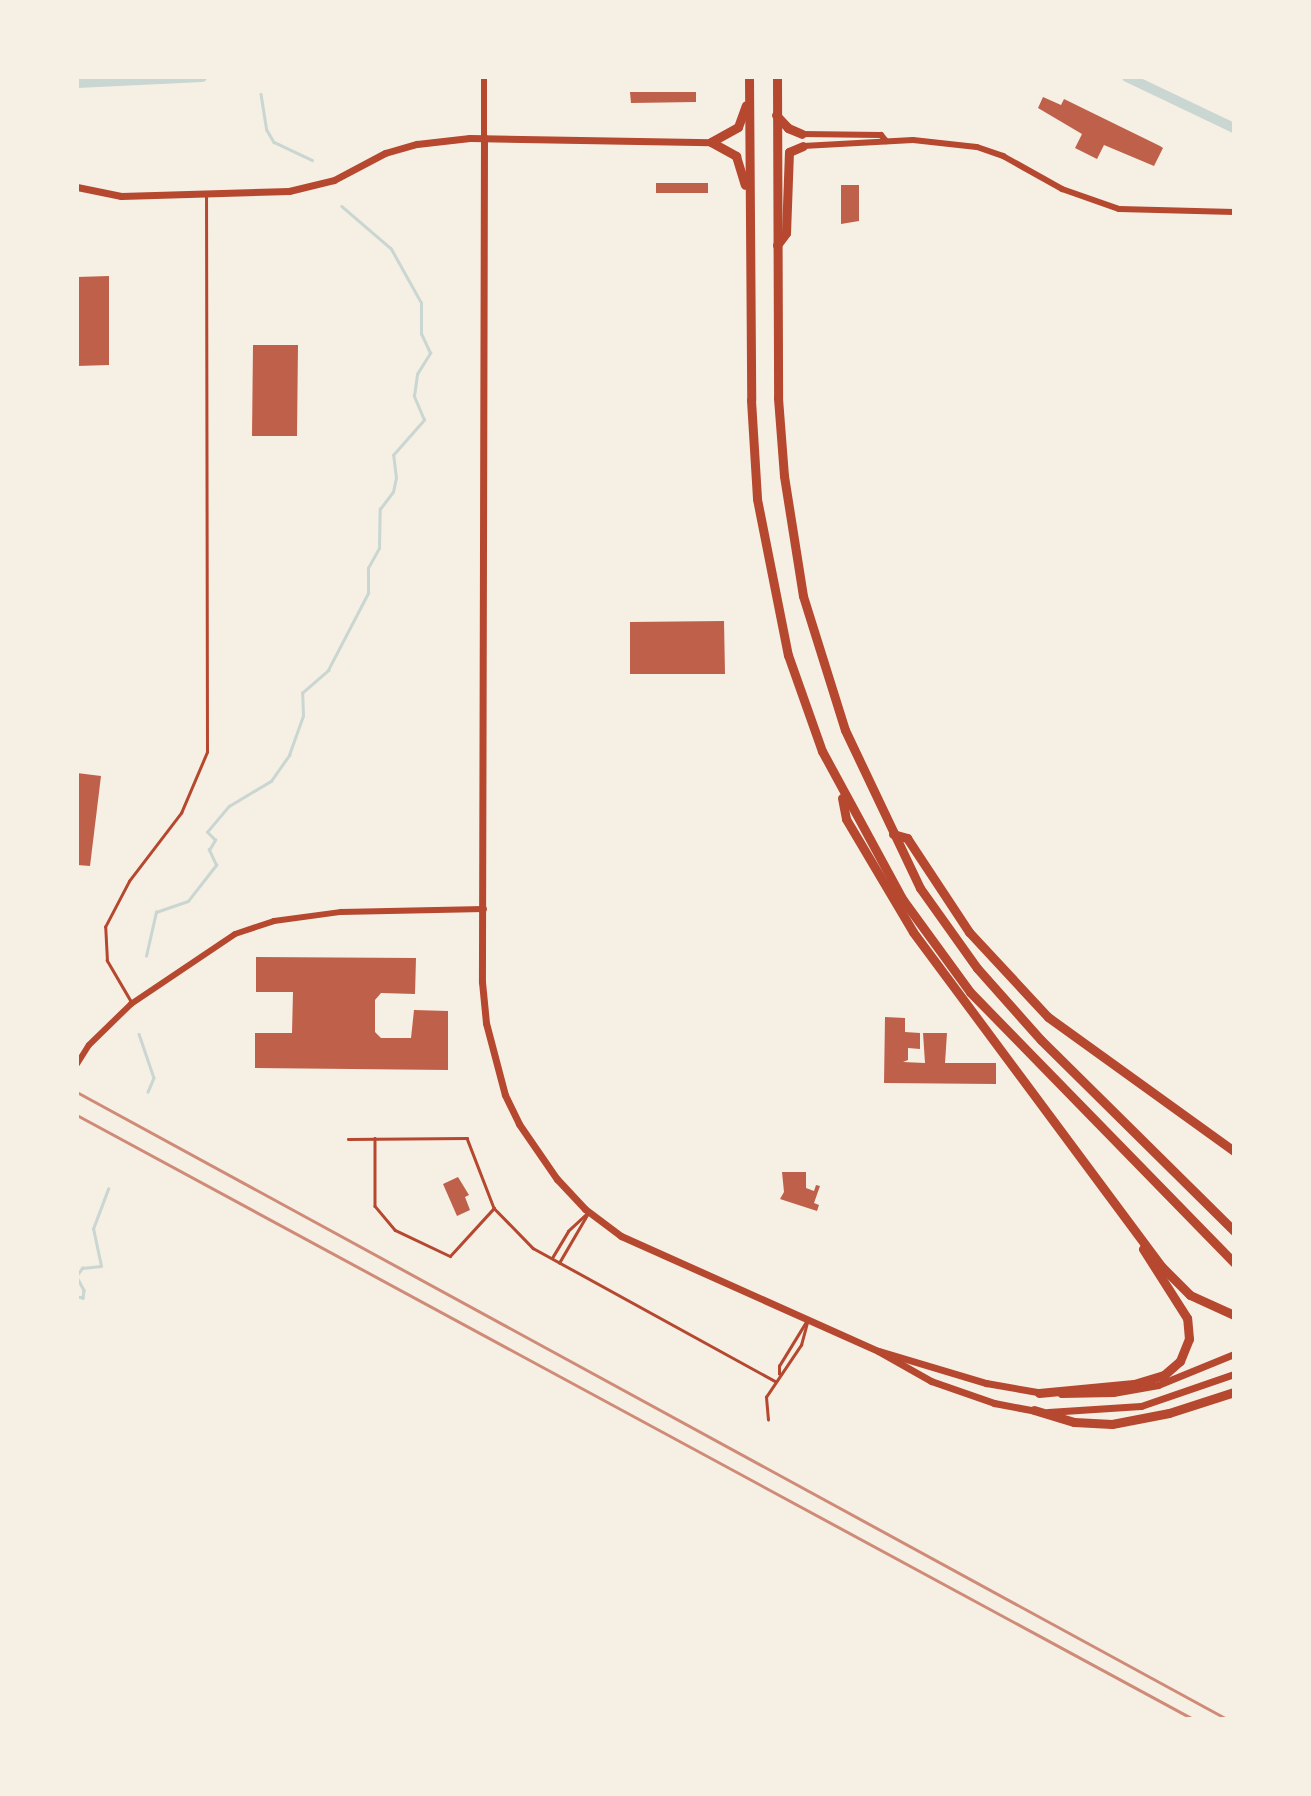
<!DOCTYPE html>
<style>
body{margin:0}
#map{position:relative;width:1311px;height:1796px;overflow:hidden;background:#f6efe4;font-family:"Archivo Narrow",sans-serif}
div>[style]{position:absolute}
.stream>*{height:2.5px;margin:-1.25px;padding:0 1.25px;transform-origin:1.25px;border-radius:1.25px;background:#c9d6d2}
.canal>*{height:10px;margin:-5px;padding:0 5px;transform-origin:5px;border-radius:5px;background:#c9d6d2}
.building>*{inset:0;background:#bf614a}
.service>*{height:2.5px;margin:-1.25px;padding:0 1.25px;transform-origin:1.25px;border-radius:1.25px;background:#b5482f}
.tertiary>*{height:6px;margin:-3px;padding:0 3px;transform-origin:3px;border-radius:3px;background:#b5482f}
.secondary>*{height:7px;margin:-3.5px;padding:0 3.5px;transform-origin:3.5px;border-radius:3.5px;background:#b5482f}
.motorway>*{height:9px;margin:-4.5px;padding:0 4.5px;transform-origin:4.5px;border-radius:4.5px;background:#b5482f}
.rail>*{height:2.5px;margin:-1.25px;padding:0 1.25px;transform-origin:1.25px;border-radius:1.25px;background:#cf8b77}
span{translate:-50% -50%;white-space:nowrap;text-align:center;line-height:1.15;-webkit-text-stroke:7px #f6efe4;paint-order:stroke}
.frame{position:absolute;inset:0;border:79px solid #f6efe4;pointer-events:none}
</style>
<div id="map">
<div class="stream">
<div style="left:261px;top:94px;width:36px;rotate:81deg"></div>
<div style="left:267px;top:130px;width:14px;rotate:60deg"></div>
<div style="left:274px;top:142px;width:42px;rotate:25.3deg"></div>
<div style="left:146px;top:956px;width:45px;rotate:-77.2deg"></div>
<div style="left:156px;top:912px;width:34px;rotate:-19deg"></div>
<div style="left:188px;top:901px;width:46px;rotate:-52.1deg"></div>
<div style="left:216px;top:865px;width:17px;rotate:-115deg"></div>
<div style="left:209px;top:850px;width:12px;rotate:-59deg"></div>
<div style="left:215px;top:840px;width:11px;rotate:-135deg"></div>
<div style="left:207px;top:832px;width:34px;rotate:-50deg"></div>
<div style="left:229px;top:806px;width:49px;rotate:-30.8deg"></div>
<div style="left:271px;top:781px;width:32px;rotate:-55deg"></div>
<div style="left:289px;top:755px;width:41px;rotate:-70.3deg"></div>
<div style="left:303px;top:716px;width:23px;rotate:-92deg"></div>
<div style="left:302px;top:693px;width:35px;rotate:-41deg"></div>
<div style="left:328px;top:670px;width:87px;rotate:-62.5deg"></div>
<div style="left:368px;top:593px;width:25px;rotate:-90deg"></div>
<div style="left:368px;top:568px;width:23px;rotate:-61deg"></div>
<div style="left:379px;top:548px;width:39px;rotate:-89deg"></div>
<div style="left:380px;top:509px;width:21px;rotate:-53deg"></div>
<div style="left:393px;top:492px;width:14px;rotate:-78deg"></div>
<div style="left:396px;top:478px;width:23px;rotate:-97deg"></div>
<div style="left:393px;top:455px;width:47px;rotate:-48.5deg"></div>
<div style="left:424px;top:420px;width:26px;rotate:-113deg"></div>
<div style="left:414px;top:396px;width:22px;rotate:-82deg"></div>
<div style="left:417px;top:374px;width:25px;rotate:-58deg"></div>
<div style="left:430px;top:353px;width:21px;rotate:-115deg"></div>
<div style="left:421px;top:334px;width:31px;rotate:-90deg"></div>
<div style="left:421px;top:303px;width:62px;rotate:-119.1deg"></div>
<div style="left:391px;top:249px;width:65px;rotate:-139.4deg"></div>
<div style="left:139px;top:1034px;width:46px;rotate:71.2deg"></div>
<div style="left:154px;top:1078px;width:15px;rotate:113deg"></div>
<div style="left:77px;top:1275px;width:9px;rotate:-54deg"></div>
<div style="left:82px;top:1268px;width:19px;rotate:-6deg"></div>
<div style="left:101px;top:1266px;width:38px;rotate:-102deg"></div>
<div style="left:93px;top:1229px;width:43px;rotate:-69.4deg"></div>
<div style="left:77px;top:1277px;width:15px;rotate:62deg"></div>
<div style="left:84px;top:1290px;width:8px;rotate:97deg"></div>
<div style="left:83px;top:1298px;width:6px;rotate:-171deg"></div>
</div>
<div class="canal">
<div style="left:1127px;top:77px;width:119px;rotate:25.5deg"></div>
<div style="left:77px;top:83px;width:125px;rotate:-2.7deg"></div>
</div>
<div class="building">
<div style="clip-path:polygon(630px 92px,696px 92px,696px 102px,631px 103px)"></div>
<div style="clip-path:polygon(1043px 97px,1061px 105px,1064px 99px,1160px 146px,1163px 148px,1154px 166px,1104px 145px,1097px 159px,1075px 148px,1082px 134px,1038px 108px)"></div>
<div style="clip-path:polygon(656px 183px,708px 183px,708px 193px,656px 193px)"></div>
<div style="clip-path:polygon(841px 185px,859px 185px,859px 221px,841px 224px)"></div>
<div style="clip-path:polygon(109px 276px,109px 365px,77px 366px,77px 277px)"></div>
<div style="clip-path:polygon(253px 345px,298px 345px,297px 436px,252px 436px)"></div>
<div style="clip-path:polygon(724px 621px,725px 674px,630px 674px,630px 622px)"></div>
<div style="clip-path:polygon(77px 773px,101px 776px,90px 866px,77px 865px)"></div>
<div style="clip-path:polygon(256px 957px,416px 958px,415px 994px,381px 993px,375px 1000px,375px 1032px,381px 1038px,411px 1038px,414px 1010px,448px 1011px,448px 1070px,255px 1068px,255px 1033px,292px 1033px,293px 992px,256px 992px)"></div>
<div style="clip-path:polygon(885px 1017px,905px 1018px,905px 1032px,920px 1033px,920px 1049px,908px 1048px,908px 1060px,903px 1062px,925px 1063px,923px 1033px,947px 1033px,945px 1063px,996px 1063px,996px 1084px,884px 1083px)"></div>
<div style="clip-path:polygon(782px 1172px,806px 1172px,806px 1188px,814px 1191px,816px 1185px,820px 1186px,814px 1203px,819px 1205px,817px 1211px,780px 1199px,784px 1192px)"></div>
<div style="clip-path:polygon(458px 1177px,469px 1195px,465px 1197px,470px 1210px,457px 1216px,443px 1184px)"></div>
</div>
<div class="service">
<div style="left:131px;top:1002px;width:48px;rotate:-120.3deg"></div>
<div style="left:107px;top:961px;width:34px;rotate:-93deg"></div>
<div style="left:105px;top:927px;width:52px;rotate:-62.4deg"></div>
<div style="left:129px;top:881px;width:86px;rotate:-52.6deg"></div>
<div style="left:181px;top:813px;width:66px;rotate:-66.9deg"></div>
<div style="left:207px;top:752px;width:558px;rotate:-90.1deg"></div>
<div style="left:375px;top:1138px;width:68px;rotate:90deg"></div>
<div style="left:375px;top:1206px;width:31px;rotate:50deg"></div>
<div style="left:395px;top:1230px;width:61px;rotate:25.3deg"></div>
<div style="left:450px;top:1256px;width:65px;rotate:-47.5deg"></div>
<div style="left:348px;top:1139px;width:119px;rotate:-0.5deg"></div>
<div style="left:467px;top:1138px;width:75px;rotate:68.9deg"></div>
<div style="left:494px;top:1208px;width:56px;rotate:45.7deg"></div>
<div style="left:533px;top:1248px;width:276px;rotate:28.8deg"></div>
<div style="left:552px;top:1258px;width:31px;rotate:-59deg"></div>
<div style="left:568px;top:1231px;width:25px;rotate:-43deg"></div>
<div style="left:559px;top:1263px;width:56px;rotate:-59.7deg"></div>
<div style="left:779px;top:1374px;width:8px;rotate:-90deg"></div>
<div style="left:779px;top:1366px;width:52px;rotate:-58.5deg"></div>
<div style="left:768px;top:1420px;width:23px;rotate:-95deg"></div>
<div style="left:766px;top:1397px;width:63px;rotate:-56.1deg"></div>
<div style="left:801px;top:1345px;width:23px;rotate:-75deg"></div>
</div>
<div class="tertiary">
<div style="left:484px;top:77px;width:60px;rotate:90deg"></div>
<div style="left:802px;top:134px;width:79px;rotate:0.7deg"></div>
<div style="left:881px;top:135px;width:8px;rotate:50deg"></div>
<div style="left:803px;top:146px;width:110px;rotate:-3.1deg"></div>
<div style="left:913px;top:140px;width:64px;rotate:6.2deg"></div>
<div style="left:977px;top:147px;width:28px;rotate:19deg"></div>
<div style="left:1003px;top:156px;width:68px;rotate:29.2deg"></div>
<div style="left:1062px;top:189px;width:60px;rotate:19.3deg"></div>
<div style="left:1119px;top:209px;width:115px;rotate:1.5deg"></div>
<div style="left:77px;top:1064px;width:22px;rotate:-58deg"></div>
<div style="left:89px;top:1045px;width:59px;rotate:-44.3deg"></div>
<div style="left:131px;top:1004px;width:125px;rotate:-33.9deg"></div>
<div style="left:235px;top:934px;width:41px;rotate:-18.4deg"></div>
<div style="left:274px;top:921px;width:68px;rotate:-7.7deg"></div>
<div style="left:341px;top:912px;width:143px;rotate:-1.2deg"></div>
</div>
<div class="secondary">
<div style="left:484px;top:137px;width:845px;rotate:90.14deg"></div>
<div style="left:482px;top:982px;width:41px;rotate:84.4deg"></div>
<div style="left:486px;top:1023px;width:74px;rotate:75.2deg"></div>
<div style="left:505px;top:1095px;width:32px;rotate:64deg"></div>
<div style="left:519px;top:1124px;width:67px;rotate:55.4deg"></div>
<div style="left:557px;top:1179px;width:41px;rotate:47deg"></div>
<div style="left:585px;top:1209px;width:45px;rotate:36.9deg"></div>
<div style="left:621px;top:1236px;width:282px;rotate:24.1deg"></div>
<div style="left:878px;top:1351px;width:61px;rotate:29.5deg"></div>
<div style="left:931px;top:1381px;width:67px;rotate:19.2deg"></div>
<div style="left:994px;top:1403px;width:43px;rotate:10.8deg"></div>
<div style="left:77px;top:187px;width:45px;rotate:11.6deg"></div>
<div style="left:121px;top:196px;width:168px;rotate:-1.7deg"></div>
<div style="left:289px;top:191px;width:46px;rotate:-13.7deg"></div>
<div style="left:334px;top:180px;width:58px;rotate:-27.9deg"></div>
<div style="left:385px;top:153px;width:33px;rotate:-16deg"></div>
<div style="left:417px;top:144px;width:53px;rotate:-6.5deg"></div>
<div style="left:470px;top:138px;width:241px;rotate:1deg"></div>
<div style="left:879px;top:1351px;width:112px;rotate:16.7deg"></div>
<div style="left:986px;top:1383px;width:58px;rotate:10deg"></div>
<div style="left:1061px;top:1394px;width:52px;rotate:-1.1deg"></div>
<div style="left:1113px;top:1393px;width:46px;rotate:-10.1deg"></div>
<div style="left:1158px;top:1385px;width:82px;rotate:-22.2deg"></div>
<div style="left:1048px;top:1412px;width:93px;rotate:-3.7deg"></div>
<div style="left:1141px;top:1406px;width:98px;rotate:-19deg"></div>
</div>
<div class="motorway">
<div style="left:749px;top:77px;width:323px;rotate:89.6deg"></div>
<div style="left:751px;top:400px;width:99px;rotate:86.5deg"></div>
<div style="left:757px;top:499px;width:159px;rotate:78.8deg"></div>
<div style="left:788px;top:655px;width:102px;rotate:70.5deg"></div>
<div style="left:822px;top:751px;width:170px;rotate:61.5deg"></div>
<div style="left:903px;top:900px;width:114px;rotate:53.9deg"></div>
<div style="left:970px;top:992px;width:378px;rotate:45.7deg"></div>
<div style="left:777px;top:77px;width:321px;rotate:89.8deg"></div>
<div style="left:778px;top:398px;width:78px;rotate:85.6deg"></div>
<div style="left:784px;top:476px;width:121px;rotate:81deg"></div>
<div style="left:803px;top:596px;width:140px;rotate:72.6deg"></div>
<div style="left:845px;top:730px;width:175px;rotate:64.6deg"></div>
<div style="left:920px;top:888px;width:98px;rotate:54.5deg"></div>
<div style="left:977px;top:968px;width:96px;rotate:48.4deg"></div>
<div style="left:1041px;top:1040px;width:272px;rotate:44.7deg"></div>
<div style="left:776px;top:115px;width:18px;rotate:47deg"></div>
<div style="left:788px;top:128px;width:15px;rotate:23deg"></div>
<div style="left:711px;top:142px;width:29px;rotate:29deg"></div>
<div style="left:736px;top:156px;width:30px;rotate:73deg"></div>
<div style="left:711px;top:142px;width:31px;rotate:-29deg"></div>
<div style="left:738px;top:127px;width:23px;rotate:-70deg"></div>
<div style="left:777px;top:245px;width:15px;rotate:-53deg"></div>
<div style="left:786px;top:233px;width:81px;rotate:-87.9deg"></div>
<div style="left:789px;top:152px;width:15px;rotate:-23deg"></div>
<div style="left:842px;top:798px;width:21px;rotate:79deg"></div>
<div style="left:846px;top:819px;width:131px;rotate:59.3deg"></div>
<div style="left:913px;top:932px;width:416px;rotate:53.4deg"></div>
<div style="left:1161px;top:1266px;width:41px;rotate:45deg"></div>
<div style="left:1190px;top:1295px;width:48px;rotate:24.4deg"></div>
<div style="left:893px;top:834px;width:15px;rotate:16deg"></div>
<div style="left:907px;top:838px;width:113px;rotate:56.6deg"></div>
<div style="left:969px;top:932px;width:116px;rotate:47.1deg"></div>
<div style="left:1048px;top:1017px;width:229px;rotate:35.8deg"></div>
<div style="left:1039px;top:1393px;width:95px;rotate:-5.4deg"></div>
<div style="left:1134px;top:1384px;width:31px;rotate:-17deg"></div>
<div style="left:1164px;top:1375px;width:21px;rotate:-41deg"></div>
<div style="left:1180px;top:1361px;width:24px;rotate:-68deg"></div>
<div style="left:1189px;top:1339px;width:21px;rotate:-95deg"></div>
<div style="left:1187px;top:1318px;width:82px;rotate:-122.5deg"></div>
<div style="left:1034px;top:1410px;width:42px;rotate:16.7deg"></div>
<div style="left:1074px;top:1422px;width:38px;rotate:3deg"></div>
<div style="left:1112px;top:1424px;width:58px;rotate:-10.9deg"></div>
<div style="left:1169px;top:1413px;width:68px;rotate:-17.9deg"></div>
</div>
<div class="rail">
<div style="left:77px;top:1092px;width:1310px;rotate:28.6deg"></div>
<div style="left:77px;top:1115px;width:1269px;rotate:28.42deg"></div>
</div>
<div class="frame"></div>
</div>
